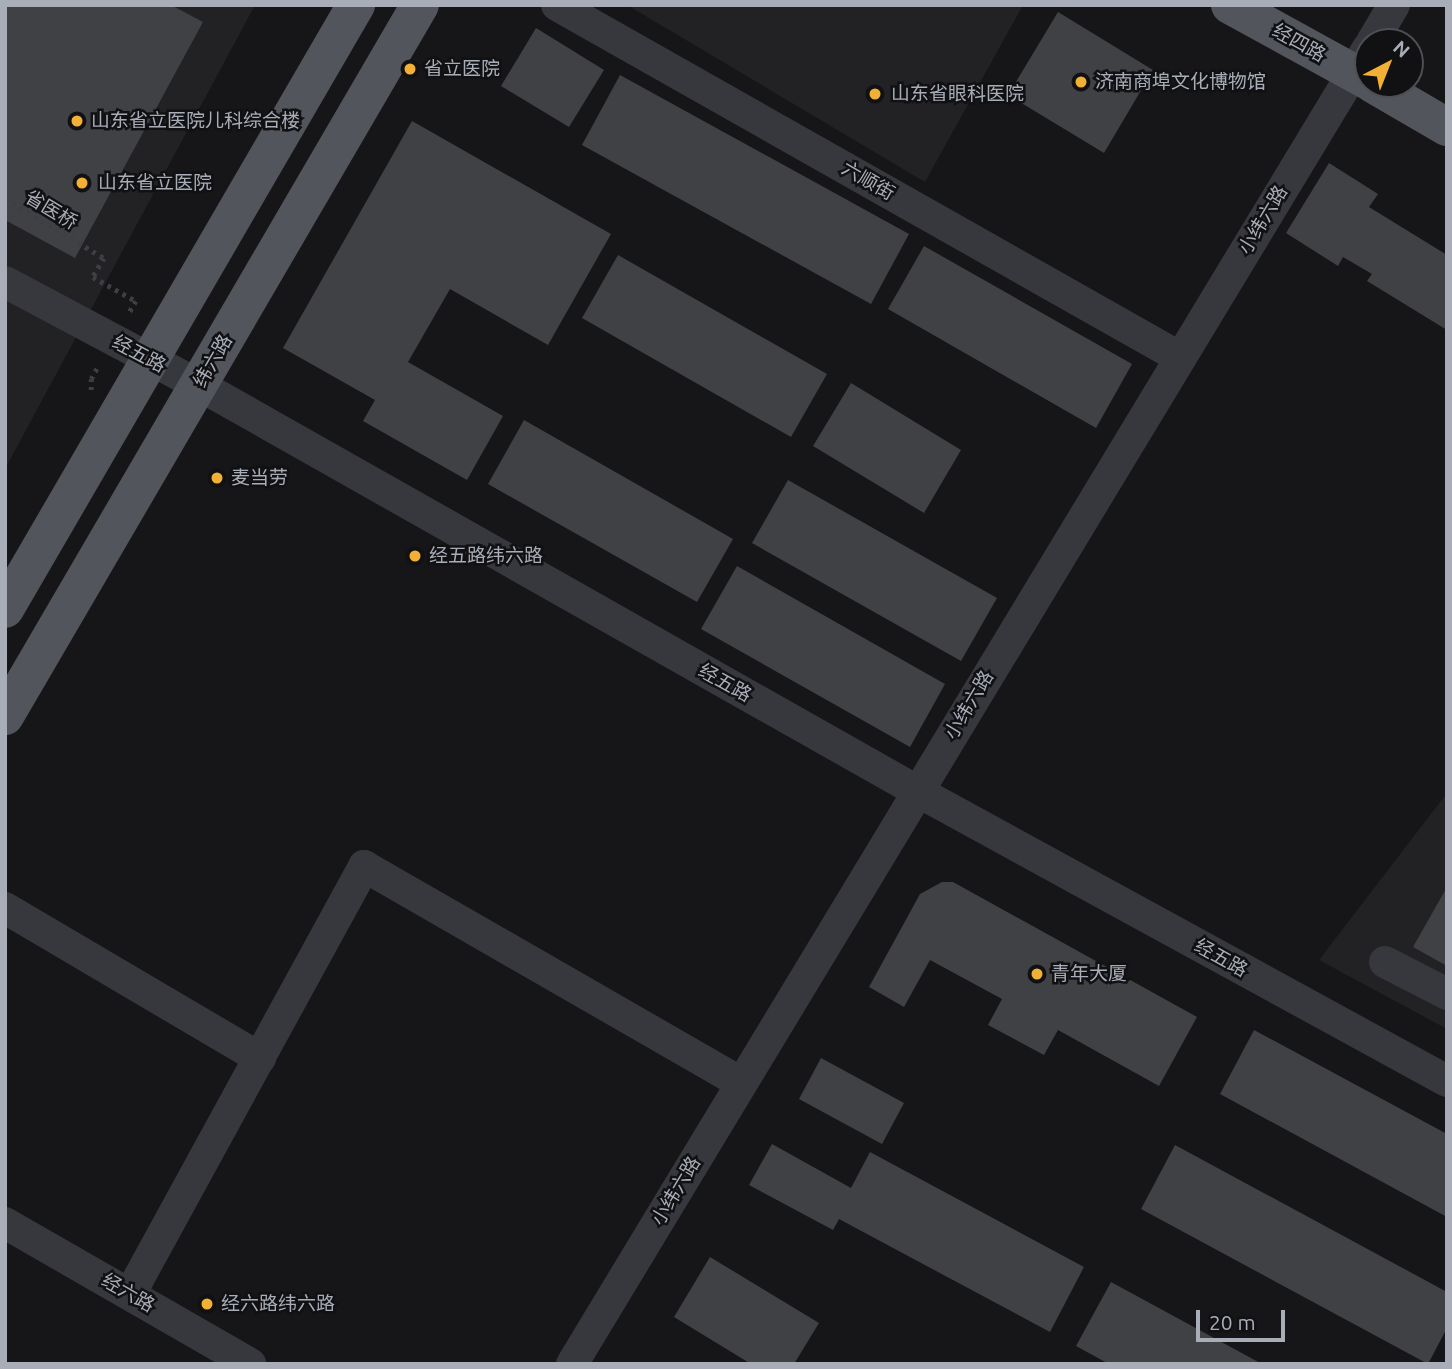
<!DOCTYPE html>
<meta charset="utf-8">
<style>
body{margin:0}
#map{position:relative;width:1452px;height:1369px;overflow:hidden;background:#161618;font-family:Ubuntu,"Noto Sans SC",sans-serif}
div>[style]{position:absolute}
.built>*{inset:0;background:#222225}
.building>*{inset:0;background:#404145}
.path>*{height:4.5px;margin-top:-2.25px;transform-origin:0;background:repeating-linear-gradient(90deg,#3d3f44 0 3.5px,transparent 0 8.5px)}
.minor>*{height:32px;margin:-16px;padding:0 16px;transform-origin:16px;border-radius:16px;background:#37383d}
.major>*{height:38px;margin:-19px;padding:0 19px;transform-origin:19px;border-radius:19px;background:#53555c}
.dots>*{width:19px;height:19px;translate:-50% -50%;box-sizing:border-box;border:4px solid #111113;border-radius:50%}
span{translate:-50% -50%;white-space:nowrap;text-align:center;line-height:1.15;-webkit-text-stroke:5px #111113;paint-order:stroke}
.street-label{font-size:19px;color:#a8adb8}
.poi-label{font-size:19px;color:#a8adb8}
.left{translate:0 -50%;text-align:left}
.frame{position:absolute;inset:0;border:7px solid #a8adb8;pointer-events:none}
.north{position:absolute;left:1354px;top:28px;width:70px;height:70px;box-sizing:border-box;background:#111113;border:2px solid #4d4f55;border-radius:50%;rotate:42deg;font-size:19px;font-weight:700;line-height:28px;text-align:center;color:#a8adb8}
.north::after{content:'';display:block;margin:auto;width:24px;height:32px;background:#f2b134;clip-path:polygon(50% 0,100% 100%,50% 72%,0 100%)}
.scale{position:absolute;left:1196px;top:1310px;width:89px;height:32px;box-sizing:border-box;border:4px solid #a8adb8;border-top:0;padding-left:9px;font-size:21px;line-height:24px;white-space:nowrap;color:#a8adb8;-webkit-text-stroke:5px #111113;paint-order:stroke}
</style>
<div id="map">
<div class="built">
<div style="clip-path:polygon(5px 5px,254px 7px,5px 469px)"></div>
<div style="clip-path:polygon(627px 5px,1023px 5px,925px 182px)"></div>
<div style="clip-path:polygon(1447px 793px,1447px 1029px,1319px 960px)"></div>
</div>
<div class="building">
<div style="clip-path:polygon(5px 5px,171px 5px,203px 22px,75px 258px,5px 220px)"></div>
<div style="clip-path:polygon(1058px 12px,1153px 70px,1104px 153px,1008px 95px)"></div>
<div style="clip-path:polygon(536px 28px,604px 70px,569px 127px,501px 86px)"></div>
<div style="clip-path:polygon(620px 75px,909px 234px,871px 304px,582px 145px)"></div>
<div style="clip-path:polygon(412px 121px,611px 234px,548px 345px,450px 289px,408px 362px,503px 416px,467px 480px,363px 421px,375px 400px,283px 348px)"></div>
<div style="clip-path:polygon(1329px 163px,1378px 194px,1369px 207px,1447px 255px,1447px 330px,1367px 281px,1372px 274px,1343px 257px,1338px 266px,1286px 233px)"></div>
<div style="clip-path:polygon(924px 246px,1132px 364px,1096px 428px,888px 309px)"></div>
<div style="clip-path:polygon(618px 255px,827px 374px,791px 437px,582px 318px)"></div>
<div style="clip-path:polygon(851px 383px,961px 450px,924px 513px,813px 446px)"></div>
<div style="clip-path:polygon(524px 420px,733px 539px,697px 602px,488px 484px)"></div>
<div style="clip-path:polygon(788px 480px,997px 598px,961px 661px,752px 543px)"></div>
<div style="clip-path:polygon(737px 566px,945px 684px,910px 747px,701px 629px)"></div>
<div style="clip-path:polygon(942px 882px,953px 882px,1197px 1017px,1159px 1086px,1058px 1030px,1044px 1055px,988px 1025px,1002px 999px,930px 960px,904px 1007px,869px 987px,920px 894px)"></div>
<div style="clip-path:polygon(1447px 887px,1447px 966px,1413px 947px)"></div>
<div style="clip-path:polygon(1254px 1030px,1447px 1134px,1447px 1217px,1220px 1094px)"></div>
<div style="clip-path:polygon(821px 1058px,904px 1103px,882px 1144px,799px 1099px)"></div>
<div style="clip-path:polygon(772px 1144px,851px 1188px,870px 1152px,1084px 1267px,1050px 1332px,839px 1219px,833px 1230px,749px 1185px)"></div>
<div style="clip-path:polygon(1175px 1145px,1447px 1292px,1447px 1328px,1428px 1364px,1141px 1209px)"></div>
<div style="clip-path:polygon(710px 1257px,819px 1323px,794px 1364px,751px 1364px,674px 1317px)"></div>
<div style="clip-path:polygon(1111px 1282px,1262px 1364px,1109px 1364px,1076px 1346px)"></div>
</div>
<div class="path">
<div style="left:5px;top:199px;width:115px;rotate:30.8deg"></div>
<div style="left:104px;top:258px;width:22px;rotate:120deg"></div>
<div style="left:93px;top:277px;width:49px;rotate:29.2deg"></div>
<div style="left:136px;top:301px;width:14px;rotate:120deg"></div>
<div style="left:91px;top:390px;width:11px;rotate:-90deg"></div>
<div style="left:91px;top:379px;width:15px;rotate:-62deg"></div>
</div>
<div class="minor">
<div style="left:557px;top:5px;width:715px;rotate:29.51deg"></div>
<div style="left:1372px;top:42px;width:43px;rotate:-59.3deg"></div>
<div style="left:5px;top:282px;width:220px;rotate:28deg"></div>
<div style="left:199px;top:385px;width:825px;rotate:29.49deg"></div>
<div style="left:917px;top:791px;width:604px;rotate:28.69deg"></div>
<div style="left:5px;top:908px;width:296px;rotate:30.5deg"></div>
<div style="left:1385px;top:962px;width:70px;rotate:27.3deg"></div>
<div style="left:5px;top:1223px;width:283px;rotate:29.9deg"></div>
<div style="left:130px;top:1294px;width:488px;rotate:-61.3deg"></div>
<div style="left:364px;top:866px;width:435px;rotate:29.9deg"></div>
<div style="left:572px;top:1364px;width:1538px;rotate:-58.83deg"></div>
</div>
<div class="major">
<div style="left:1230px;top:5px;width:158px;rotate:28.8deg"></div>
<div style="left:1373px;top:84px;width:86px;rotate:30.2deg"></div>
<div style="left:5px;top:609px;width:699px;rotate:-59.84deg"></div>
<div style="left:5px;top:716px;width:823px;rotate:-59.73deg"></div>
</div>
<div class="dots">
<div style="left:410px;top:69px;background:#f2b134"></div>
<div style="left:1081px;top:82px;background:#f2b134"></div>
<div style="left:875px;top:94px;background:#f2b134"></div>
<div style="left:77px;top:121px;background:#f2b134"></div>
<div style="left:82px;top:183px;background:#f2b134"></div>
<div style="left:217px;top:478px;background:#f2b134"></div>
<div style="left:415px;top:556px;background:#f2b134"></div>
<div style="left:1037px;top:974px;background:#f2b134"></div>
<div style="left:207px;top:1304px;background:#f2b134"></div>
</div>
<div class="street-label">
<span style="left:1299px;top:43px;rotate:29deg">经四路</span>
<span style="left:868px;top:181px;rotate:30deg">六顺街</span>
<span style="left:51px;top:210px;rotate:31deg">省医桥</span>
<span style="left:1263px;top:220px;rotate:-59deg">小纬六路</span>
<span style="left:139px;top:354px;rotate:28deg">经五路</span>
<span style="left:213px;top:361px;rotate:-60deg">纬六路</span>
<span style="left:725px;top:683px;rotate:29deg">经五路</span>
<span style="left:969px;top:705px;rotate:-59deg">小纬六路</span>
<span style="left:1221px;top:958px;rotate:29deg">经五路</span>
<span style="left:676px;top:1191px;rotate:-59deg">小纬六路</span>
<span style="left:128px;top:1293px;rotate:30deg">经六路</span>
</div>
<div class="poi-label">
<span class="left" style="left:424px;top:69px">省立医院</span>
<span class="left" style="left:1095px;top:82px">济南商埠文化博物馆</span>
<span class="left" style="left:891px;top:94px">山东省眼科医院</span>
<span class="left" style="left:91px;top:121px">山东省立医院儿科综合楼</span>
<span class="left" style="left:98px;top:183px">山东省立医院</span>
<span class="left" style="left:231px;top:478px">麦当劳</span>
<span class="left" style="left:429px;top:556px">经五路纬六路</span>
<span class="left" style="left:1051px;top:974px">青年大厦</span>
<span class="left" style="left:221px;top:1304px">经六路纬六路</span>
</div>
<div class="frame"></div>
<div class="north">N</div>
<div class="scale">20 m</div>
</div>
